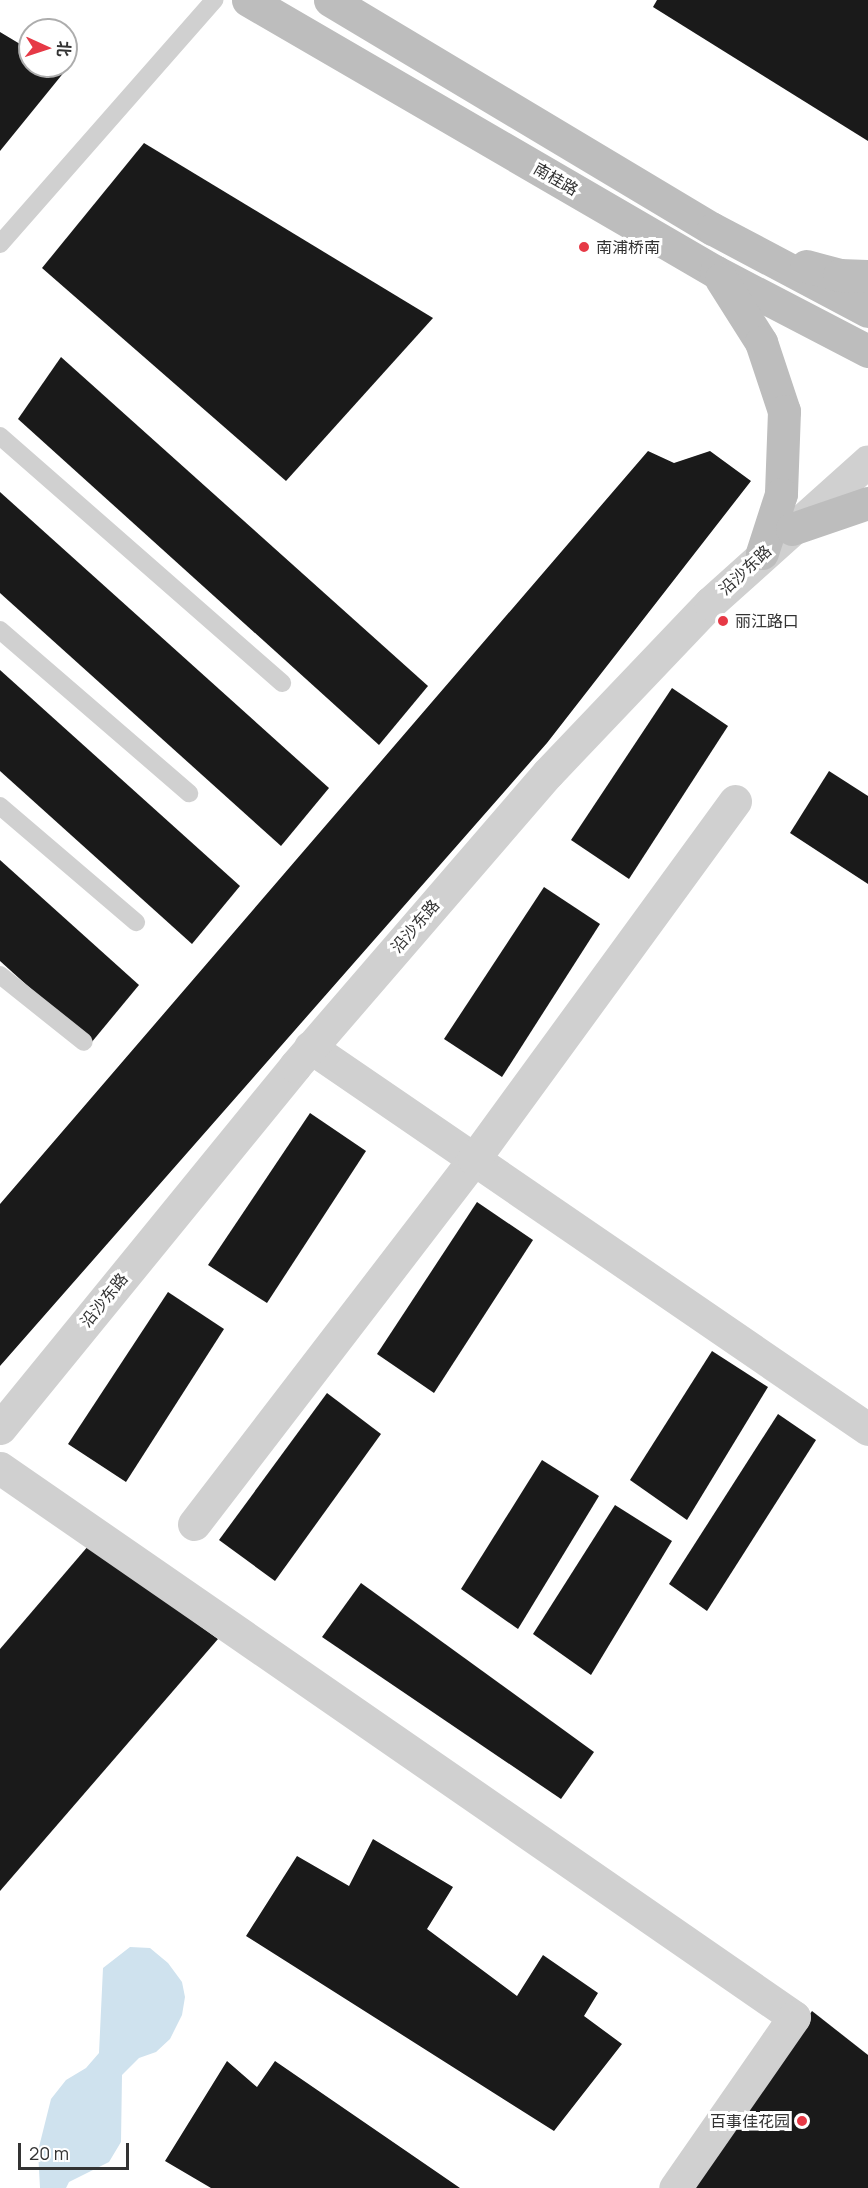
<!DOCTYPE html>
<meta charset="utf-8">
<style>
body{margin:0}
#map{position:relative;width:868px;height:2188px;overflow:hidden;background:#fff;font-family:Manrope,"Noto Sans SC",sans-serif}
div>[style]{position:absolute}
.water>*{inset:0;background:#cfe2ee}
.building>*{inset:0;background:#1a1a1a}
.service>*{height:18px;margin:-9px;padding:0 9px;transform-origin:9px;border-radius:9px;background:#d0d0d0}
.minor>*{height:33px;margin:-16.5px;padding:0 16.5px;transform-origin:16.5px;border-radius:16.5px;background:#d0d0d0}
.tertiary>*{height:33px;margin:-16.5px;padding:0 16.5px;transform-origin:16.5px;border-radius:16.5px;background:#d0d0d0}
.secondary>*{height:33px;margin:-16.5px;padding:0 16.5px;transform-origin:16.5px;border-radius:16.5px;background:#bdbdbd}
.dots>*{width:16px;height:16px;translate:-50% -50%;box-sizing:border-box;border:3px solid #fff;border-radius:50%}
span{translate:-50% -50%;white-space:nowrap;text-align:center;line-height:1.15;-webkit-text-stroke:6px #fff;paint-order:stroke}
.street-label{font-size:16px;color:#333}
.poi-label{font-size:16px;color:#333}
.left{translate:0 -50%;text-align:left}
.right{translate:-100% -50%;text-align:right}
.north{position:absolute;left:18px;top:18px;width:60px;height:60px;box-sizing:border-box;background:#fff;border:2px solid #adadad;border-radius:50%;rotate:93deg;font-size:16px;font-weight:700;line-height:24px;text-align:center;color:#333}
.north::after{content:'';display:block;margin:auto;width:21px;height:27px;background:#e63946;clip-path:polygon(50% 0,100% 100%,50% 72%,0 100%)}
.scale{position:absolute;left:18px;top:2143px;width:111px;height:27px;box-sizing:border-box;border:3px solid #333;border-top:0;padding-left:8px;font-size:18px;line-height:21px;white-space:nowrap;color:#333;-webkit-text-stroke:4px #fff;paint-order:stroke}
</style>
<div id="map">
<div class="water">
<div style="clip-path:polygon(130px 1947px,150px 1948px,168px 1963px,182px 1982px,185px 1997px,182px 2015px,170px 2039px,156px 2052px,139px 2058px,122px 2075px,121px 2142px,109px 2162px,69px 2182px,66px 2188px,40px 2188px,38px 2151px,51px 2099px,66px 2080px,86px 2068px,99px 2053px,103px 1968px)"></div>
</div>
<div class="building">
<div style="clip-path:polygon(657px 0,868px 0,868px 141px,653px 7px)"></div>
<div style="clip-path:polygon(0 32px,30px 50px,30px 66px,56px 66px,65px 71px,0 151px)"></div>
<div style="clip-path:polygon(144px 143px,433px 318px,286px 481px,42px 268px)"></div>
<div style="clip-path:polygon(61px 357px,428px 686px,379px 745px,18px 419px)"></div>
<div style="clip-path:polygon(648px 451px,674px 463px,710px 451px,751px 481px,547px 743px,0 1366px,0 1204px)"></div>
<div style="clip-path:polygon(0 492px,329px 788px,281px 846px,0 593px)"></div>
<div style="clip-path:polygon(0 670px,240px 886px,192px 944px,0 771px)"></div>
<div style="clip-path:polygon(672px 688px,728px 726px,629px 879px,571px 840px)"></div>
<div style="clip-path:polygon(829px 771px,868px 796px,868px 884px,790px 833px)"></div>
<div style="clip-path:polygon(0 860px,139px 985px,91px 1043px,0 961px)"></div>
<div style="clip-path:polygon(544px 887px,600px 924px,502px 1077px,444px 1039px)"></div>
<div style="clip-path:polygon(310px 1113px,366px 1151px,267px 1303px,208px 1265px)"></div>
<div style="clip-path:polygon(477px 1202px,533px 1240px,434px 1393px,377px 1354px)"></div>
<div style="clip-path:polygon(168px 1292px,224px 1329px,126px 1482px,68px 1444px)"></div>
<div style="clip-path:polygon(712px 1351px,768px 1387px,687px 1520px,630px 1480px)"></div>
<div style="clip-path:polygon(327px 1393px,381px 1434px,275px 1581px,219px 1540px)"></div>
<div style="clip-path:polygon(778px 1414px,816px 1440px,707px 1611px,669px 1584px)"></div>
<div style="clip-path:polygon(542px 1460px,599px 1496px,518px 1629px,461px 1589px)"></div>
<div style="clip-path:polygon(615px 1505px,672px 1541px,591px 1675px,533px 1634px)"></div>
<div style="clip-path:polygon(89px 1545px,218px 1639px,0 1891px,0 1649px)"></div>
<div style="clip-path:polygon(361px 1583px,594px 1752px,561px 1799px,322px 1637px)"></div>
<div style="clip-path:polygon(373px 1839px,453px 1887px,427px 1929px,517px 1996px,543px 1955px,598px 1993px,584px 2016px,622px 2044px,554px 2131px,246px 1936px,297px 1856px,349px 1886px)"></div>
<div style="clip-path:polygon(812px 2011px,868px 2055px,868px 2188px,689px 2188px)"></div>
<div style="clip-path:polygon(227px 2061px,257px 2087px,275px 2061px,460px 2188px,211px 2188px,165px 2161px)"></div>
</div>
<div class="service">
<div style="left:0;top:244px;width:325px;rotate:-48.7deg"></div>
<div style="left:0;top:436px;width:375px;rotate:41.2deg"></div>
<div style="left:0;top:630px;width:250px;rotate:40.8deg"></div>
<div style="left:0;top:806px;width:179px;rotate:40.5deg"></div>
<div style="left:0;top:975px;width:107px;rotate:38.6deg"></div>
</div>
<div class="minor">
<div style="left:310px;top:1047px;width:676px;rotate:34.4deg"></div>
<div style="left:0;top:1468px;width:965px;rotate:34.66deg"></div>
<div style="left:794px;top:2017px;width:208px;rotate:124.8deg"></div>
<div style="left:194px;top:1524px;width:460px;rotate:-52.5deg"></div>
<div style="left:474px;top:1159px;width:443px;rotate:-53.9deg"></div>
</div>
<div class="tertiary">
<div style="left:0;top:1428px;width:467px;rotate:-50.8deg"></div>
<div style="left:295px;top:1066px;width:387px;rotate:-49.2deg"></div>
<div style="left:548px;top:773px;width:235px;rotate:-46.4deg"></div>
<div style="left:710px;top:603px;width:212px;rotate:-41.9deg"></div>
</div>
<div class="secondary">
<div style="left:248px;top:0;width:541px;rotate:30.17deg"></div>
<div style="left:716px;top:272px;width:171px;rotate:27.5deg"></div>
<div style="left:330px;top:0;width:446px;rotate:30.9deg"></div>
<div style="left:713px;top:229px;width:175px;rotate:27.9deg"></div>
<div style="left:806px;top:266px;width:34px;rotate:15deg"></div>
<div style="left:839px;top:275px;width:29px;rotate:2deg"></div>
<div style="left:721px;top:279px;width:75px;rotate:57.6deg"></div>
<div style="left:761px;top:342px;width:73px;rotate:71.6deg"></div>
<div style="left:784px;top:411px;width:83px;rotate:92.1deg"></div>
<div style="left:781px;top:494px;width:62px;rotate:107.9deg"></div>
<div style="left:792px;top:529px;width:80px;rotate:-18.9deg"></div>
</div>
<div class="dots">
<div style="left:584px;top:247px;background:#e63946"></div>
<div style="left:723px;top:621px;background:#e63946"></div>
<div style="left:802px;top:2121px;background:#e63946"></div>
</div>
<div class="street-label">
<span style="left:556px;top:179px;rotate:30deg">南桂路</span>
<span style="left:745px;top:570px;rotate:-43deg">沿沙东路</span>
<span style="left:415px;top:926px;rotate:-49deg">沿沙东路</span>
<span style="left:104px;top:1300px;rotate:-51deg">沿沙东路</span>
</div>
<div class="poi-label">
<span class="left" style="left:596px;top:247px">南浦桥南</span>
<span class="left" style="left:735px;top:621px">丽江路口</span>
<span class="right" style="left:790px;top:2121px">百事佳花园</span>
</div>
<div class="north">北</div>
<div class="scale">20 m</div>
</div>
